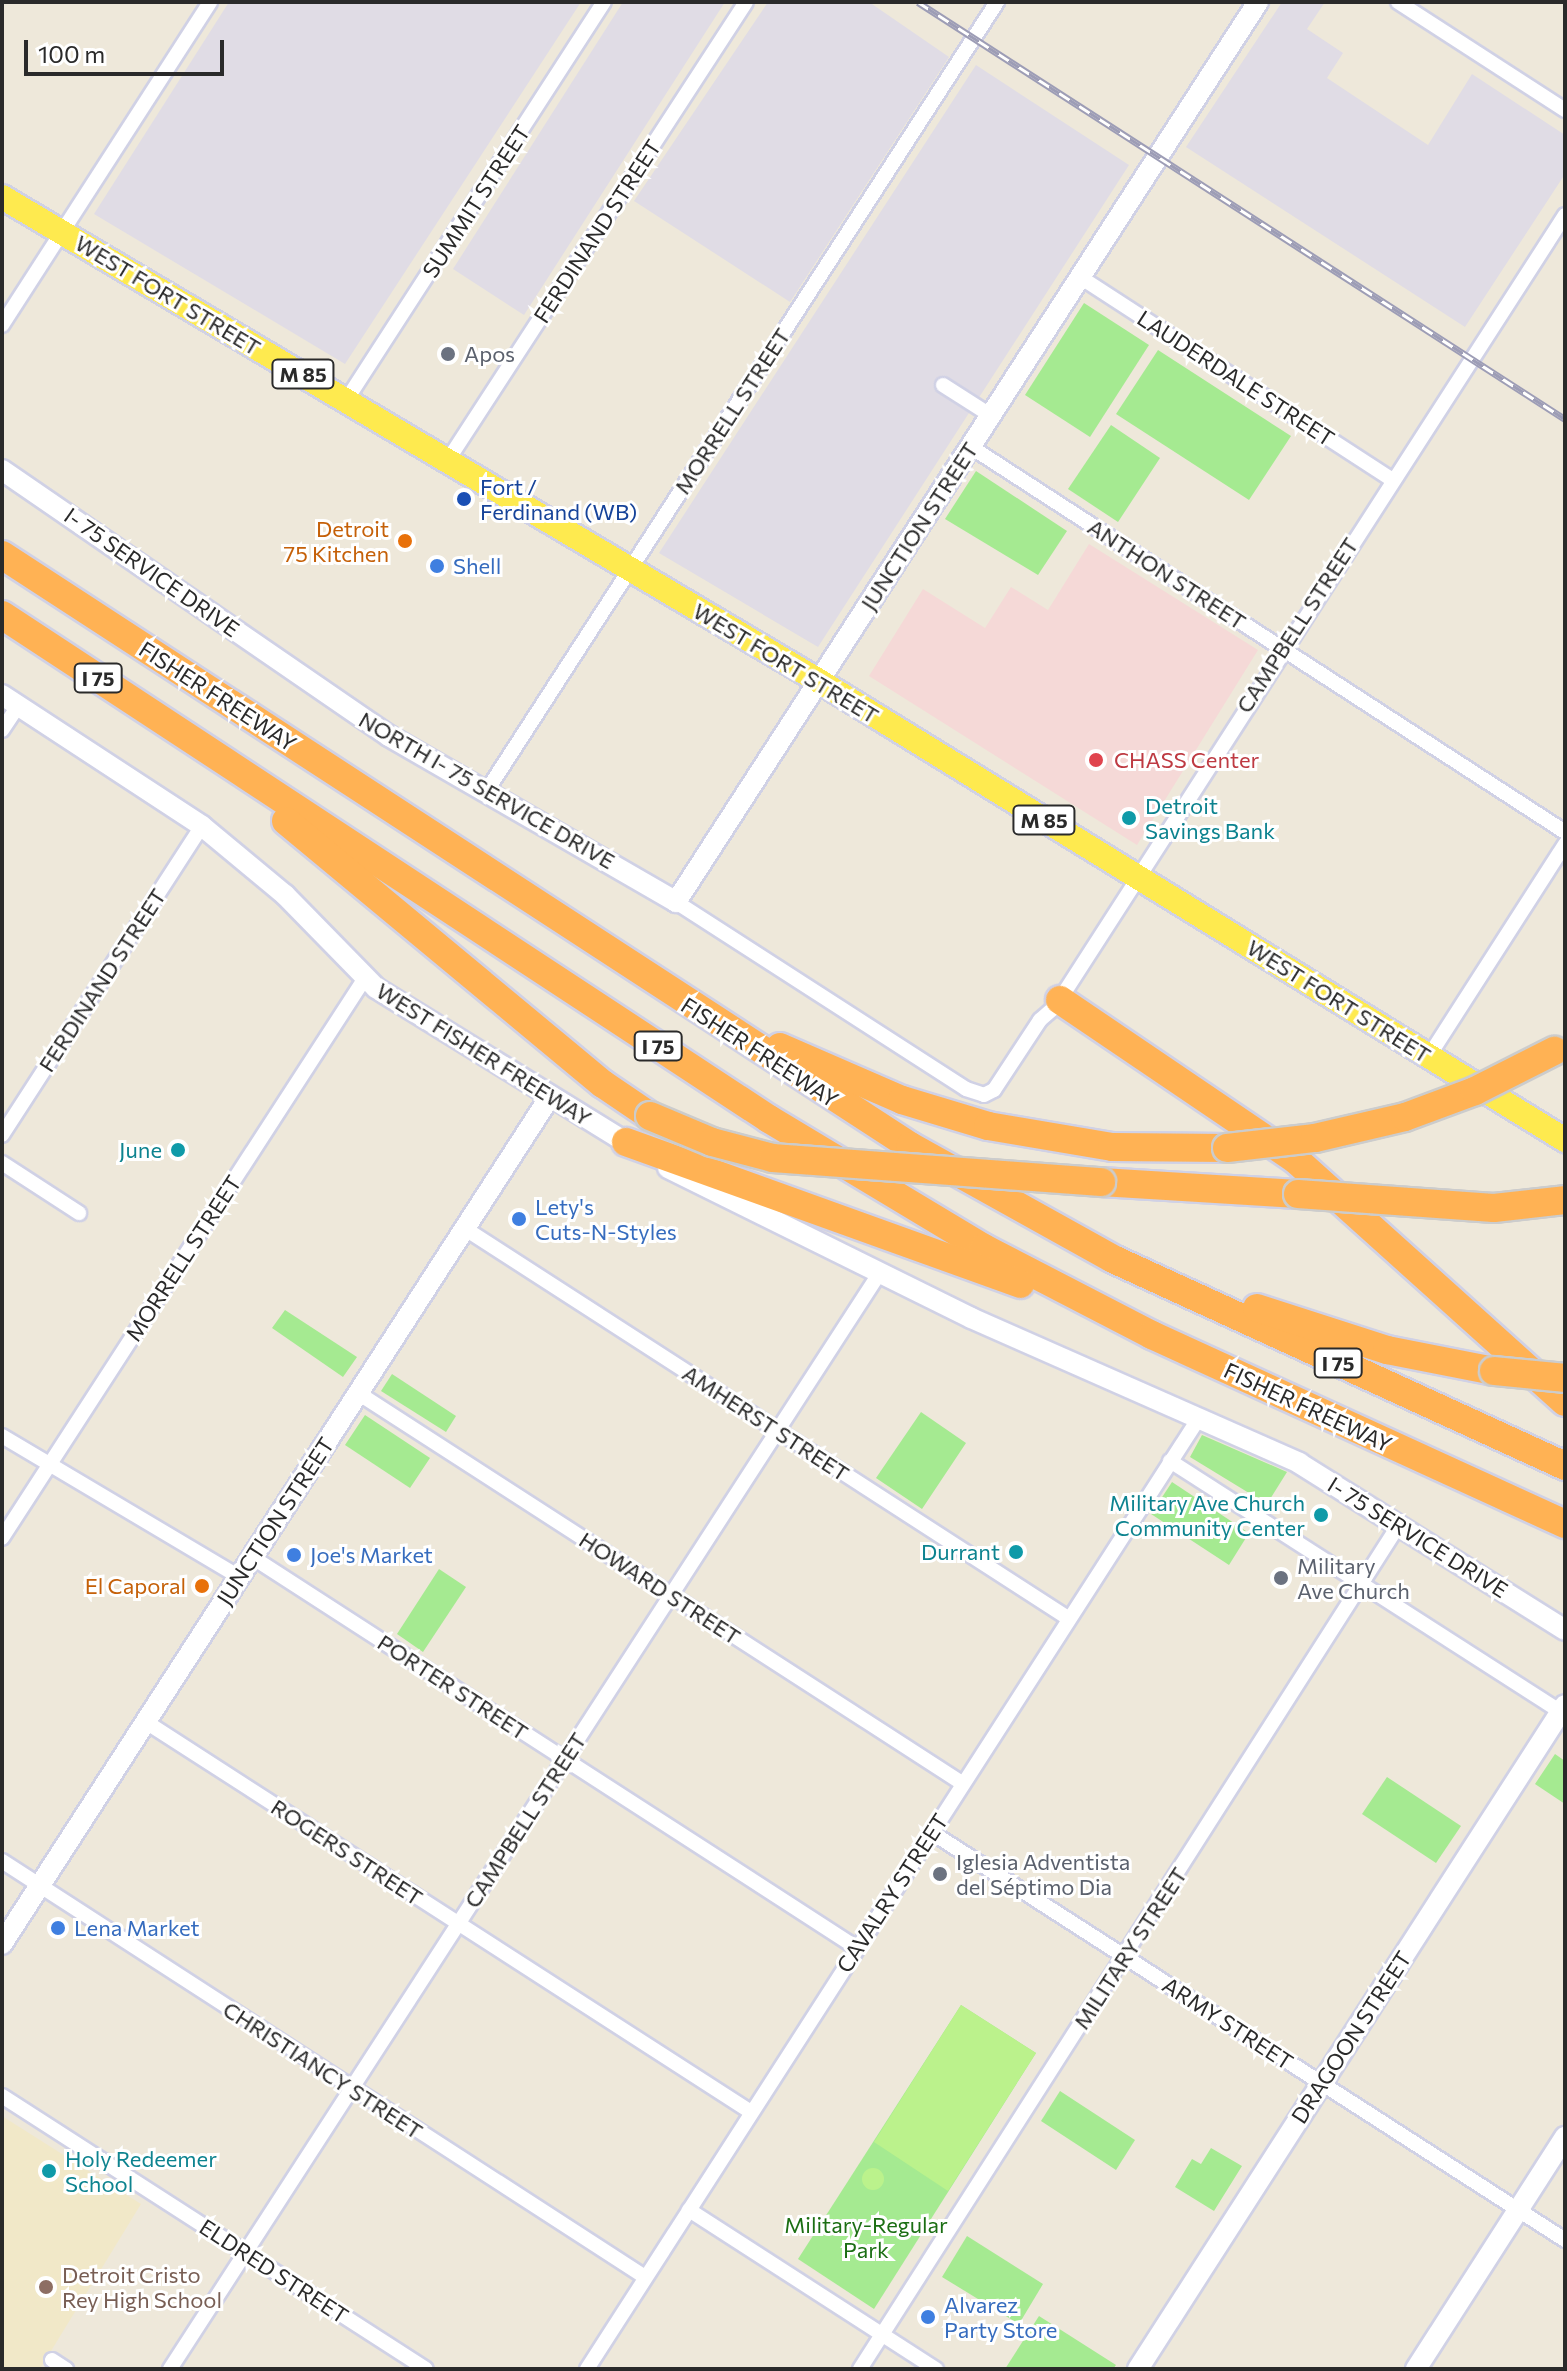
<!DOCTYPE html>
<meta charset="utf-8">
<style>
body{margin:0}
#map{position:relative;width:1567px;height:2371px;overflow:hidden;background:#eee8da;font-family:Commissioner,sans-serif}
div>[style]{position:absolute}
.industrial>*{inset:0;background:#e0dce5}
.education>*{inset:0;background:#f1e8c8}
.medical>*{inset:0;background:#f5d9d7}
.green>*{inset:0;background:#a5ea91}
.pitch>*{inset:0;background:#bbf28c}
.round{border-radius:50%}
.roads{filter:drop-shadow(2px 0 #d0d1e5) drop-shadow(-2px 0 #d0d1e5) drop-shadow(0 2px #d0d1e5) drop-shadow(0 -2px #d0d1e5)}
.street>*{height:14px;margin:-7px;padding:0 7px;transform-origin:7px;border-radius:7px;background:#fff}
.secondary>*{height:20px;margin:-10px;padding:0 10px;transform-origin:10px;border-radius:10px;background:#fff}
.primary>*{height:24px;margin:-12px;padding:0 12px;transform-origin:12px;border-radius:12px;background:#feea4f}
.highway>*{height:28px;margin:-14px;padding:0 14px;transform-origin:14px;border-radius:14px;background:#ffb254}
.rail>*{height:7px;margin-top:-3.5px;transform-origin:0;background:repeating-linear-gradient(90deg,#fff 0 12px,#9d9db6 0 24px);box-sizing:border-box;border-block:2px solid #9d9db6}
.bridges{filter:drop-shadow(2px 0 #ccc) drop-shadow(-2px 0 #ccc) drop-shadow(0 2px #ccc) drop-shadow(0 -2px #ccc)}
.highway-bridge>*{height:28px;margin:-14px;padding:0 14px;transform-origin:14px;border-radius:14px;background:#ffb254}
.dots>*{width:22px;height:22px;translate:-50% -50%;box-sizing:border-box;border:4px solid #fff;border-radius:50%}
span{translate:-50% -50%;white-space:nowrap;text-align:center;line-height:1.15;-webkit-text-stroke:6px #fff;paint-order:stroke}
.shield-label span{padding:2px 6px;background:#fff;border:2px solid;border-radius:6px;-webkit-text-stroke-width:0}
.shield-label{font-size:20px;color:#2a2a2a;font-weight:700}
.street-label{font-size:22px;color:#2a2a2a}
.worship-label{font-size:22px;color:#5b616d}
.left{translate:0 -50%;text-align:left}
.transit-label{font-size:22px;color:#164399}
.food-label{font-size:22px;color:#c56008}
.right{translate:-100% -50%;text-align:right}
.shop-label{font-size:22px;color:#366cbe}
.health-label{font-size:22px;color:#be3a42}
.culture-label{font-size:22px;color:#0d838f}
.park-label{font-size:22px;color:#1b6e13}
.education-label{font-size:22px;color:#785e54}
.frame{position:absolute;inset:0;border:4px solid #2a2a2a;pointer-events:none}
.scale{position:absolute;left:24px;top:40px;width:200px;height:36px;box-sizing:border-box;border:4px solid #2a2a2a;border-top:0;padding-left:10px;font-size:24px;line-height:28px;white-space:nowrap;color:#2a2a2a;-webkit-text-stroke:6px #fff;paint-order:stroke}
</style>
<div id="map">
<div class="industrial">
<div style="clip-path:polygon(229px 2px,581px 2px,345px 364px,94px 214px)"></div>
<div style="clip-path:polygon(623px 2px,725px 2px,524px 315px,453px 269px)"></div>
<div style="clip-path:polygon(768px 2px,869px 2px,949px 57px,790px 302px,634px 201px)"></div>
<div style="clip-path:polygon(1282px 2px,1325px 2px,1307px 29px,1343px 53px,1327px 78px,1428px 145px,1472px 74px,1565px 135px,1565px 174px,1465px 327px,1186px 147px)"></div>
<div style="clip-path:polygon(976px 65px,1129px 165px,818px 647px,659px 553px)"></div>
</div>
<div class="education">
<div style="clip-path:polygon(2px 2116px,141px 2204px,40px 2369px,2px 2369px)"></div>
</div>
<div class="medical">
<div style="clip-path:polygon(1089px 544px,1258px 650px,1137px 845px,869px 676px,923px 589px,985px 628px,1011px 587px,1048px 610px)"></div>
</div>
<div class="green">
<div style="clip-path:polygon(1084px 303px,1149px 345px,1090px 437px,1025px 395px)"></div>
<div style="clip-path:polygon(1158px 350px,1291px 436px,1249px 500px,1116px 414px)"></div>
<div style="clip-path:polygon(1111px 425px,1160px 458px,1118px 522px,1068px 489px)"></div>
<div style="clip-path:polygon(976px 471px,1067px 531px,1038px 575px,945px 519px)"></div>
<div style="clip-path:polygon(285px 1310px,357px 1357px,343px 1377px,272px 1328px)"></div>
<div style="clip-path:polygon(392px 1374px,456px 1416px,446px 1432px,381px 1391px)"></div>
<div style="clip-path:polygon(921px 1412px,966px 1443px,922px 1509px,876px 1478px)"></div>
<div style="clip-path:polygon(365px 1415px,430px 1458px,410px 1488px,345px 1445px)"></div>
<div style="clip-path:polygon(1202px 1435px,1287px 1472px,1267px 1504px,1190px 1457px)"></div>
<div style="clip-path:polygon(1172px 1482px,1249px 1533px,1229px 1565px,1151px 1514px)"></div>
<div style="clip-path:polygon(439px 1569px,466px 1587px,423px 1652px,397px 1634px)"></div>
<div style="clip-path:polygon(1555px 1754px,1565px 1761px,1565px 1804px,1535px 1784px)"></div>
<div style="clip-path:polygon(1387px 1777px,1461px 1826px,1436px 1863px,1362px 1814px)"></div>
<div style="clip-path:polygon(961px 2005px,1036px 2053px,874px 2309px,798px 2259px)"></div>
<div style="clip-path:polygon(1060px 2091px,1135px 2140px,1116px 2170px,1041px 2121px)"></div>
<div style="clip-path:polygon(1211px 2148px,1242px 2166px,1214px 2211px,1175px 2187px,1192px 2159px,1201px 2164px)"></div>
<div style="clip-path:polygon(967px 2236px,1043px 2284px,1019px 2324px,942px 2277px)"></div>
<div style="clip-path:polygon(1039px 2316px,1116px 2365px,1113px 2369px,1005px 2369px)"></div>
</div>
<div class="pitch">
<div style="clip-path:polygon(961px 2005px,1036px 2053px,948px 2191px,874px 2142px)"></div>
<div class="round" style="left:862px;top:2168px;width:22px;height:22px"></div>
</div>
<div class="roads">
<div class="street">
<div style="left:1398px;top:2px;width:199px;rotate:32.9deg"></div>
<div style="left:1080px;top:277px;width:371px;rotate:33deg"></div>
<div style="left:2px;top:325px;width:384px;rotate:-57.2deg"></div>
<div style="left:943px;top:385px;width:56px;rotate:32.6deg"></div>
<div style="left:347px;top:399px;width:473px;rotate:-57.1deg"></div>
<div style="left:971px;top:447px;width:708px;rotate:32.95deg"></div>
<div style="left:448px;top:460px;width:546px;rotate:-56.95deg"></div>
<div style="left:2px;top:730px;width:29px;rotate:-56deg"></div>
<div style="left:486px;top:792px;width:941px;rotate:-57.1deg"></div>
<div style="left:676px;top:902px;width:345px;rotate:32.8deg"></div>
<div style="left:966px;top:1089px;width:19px;rotate:18deg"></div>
<div style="left:984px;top:1095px;width:11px;rotate:-27deg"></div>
<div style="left:994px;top:1090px;width:84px;rotate:-56.7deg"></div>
<div style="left:1040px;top:1020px;width:20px;rotate:-41deg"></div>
<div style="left:1055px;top:1007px;width:942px;rotate:-57.22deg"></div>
<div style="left:1429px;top:1056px;width:252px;rotate:-57.3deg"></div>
<div style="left:2px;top:1135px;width:368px;rotate:-57.1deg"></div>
<div style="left:2px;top:1163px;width:92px;rotate:33deg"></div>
<div style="left:464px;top:1228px;width:719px;rotate:32.85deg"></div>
<div style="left:358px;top:1393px;width:719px;rotate:32.85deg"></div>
<div style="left:2px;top:1436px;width:276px;rotate:30.7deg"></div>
<div style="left:1170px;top:1461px;width:470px;rotate:32.7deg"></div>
<div style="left:2px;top:1538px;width:667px;rotate:-57.05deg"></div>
<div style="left:252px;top:1557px;width:720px;rotate:32.87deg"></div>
<div style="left:146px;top:1722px;width:720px;rotate:32.81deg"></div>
<div style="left:931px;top:1832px;width:754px;rotate:32.76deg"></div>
<div style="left:2px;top:1861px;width:766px;rotate:32.9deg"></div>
<div style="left:2px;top:2096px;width:504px;rotate:32.78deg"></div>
<div style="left:689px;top:2210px;width:294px;rotate:32.8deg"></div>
<div style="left:52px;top:2360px;width:17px;rotate:33deg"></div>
<div style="left:170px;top:2369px;width:1308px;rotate:-57.08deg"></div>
<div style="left:587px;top:2369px;width:1131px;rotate:-57.24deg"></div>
<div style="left:860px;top:2369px;width:1000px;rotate:-57.45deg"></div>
</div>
<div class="secondary">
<div style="left:2px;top:470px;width:470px;rotate:34.5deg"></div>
<div style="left:389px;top:736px;width:332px;rotate:30deg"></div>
<div style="left:676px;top:902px;width:1072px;rotate:-57.11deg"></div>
<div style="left:2px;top:695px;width:239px;rotate:33.2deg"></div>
<div style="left:202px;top:826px;width:108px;rotate:39.7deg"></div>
<div style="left:285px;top:895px;width:130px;rotate:45.6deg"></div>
<div style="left:376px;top:988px;width:307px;rotate:31.7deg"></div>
<div style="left:668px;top:1168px;width:338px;rotate:26.3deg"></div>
<div style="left:971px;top:1318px;width:359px;rotate:23.8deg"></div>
<div style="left:1299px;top:1463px;width:314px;rotate:32.1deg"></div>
<div style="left:2px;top:1944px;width:1007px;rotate:-57.11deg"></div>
<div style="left:1138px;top:2369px;width:789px;rotate:-57.26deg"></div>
<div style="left:1416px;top:2369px;width:276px;rotate:-57.3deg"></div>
</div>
<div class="primary">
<div style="left:2px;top:197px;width:950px;rotate:30.64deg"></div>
<div style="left:819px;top:681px;width:876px;rotate:31.6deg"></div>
</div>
<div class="highway">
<div style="left:2px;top:555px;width:1083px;rotate:33.06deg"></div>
<div style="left:910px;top:1146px;width:232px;rotate:29.1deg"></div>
<div style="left:1113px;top:1259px;width:497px;rotate:24.6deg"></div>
<div style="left:2px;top:615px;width:918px;rotate:33.31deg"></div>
<div style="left:769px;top:1119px;width:251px;rotate:31deg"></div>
<div style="left:984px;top:1248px;width:189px;rotate:27.4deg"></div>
<div style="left:1152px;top:1335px;width:454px;rotate:24.6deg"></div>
<div style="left:286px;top:821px;width:412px;rotate:39.7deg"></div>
<div style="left:603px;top:1084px;width:57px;rotate:34.2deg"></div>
<div style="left:1060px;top:1000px;width:284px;rotate:34.1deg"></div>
<div style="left:1295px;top:1159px;width:363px;rotate:42deg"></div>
<div style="left:780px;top:1047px;width:133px;rotate:23.5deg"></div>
<div style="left:902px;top:1100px;width:90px;rotate:16.8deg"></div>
<div style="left:988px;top:1126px;width:126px;rotate:9.6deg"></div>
<div style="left:1112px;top:1147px;width:115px;rotate:0.5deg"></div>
<div style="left:626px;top:1142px;width:419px;rotate:19.8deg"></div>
<div style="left:1101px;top:1182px;width:197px;rotate:3.5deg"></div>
<div style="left:1257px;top:1308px;width:137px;rotate:17.9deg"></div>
<div style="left:1387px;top:1350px;width:109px;rotate:11.1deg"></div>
</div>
</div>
<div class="rail">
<div style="left:918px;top:2px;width:770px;rotate:32.8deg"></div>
</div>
<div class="bridges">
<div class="highway-bridge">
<div style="left:650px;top:1116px;width:67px;rotate:22.8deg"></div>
<div style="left:712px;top:1142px;width:63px;rotate:14.7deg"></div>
<div style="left:773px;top:1158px;width:329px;rotate:4.2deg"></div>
<div style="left:1227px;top:1148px;width:89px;rotate:-6.5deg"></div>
<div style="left:1315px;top:1138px;width:92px;rotate:-13.1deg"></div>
<div style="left:1405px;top:1117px;width:75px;rotate:-20.4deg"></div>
<div style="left:1475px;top:1091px;width:89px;rotate:-26.9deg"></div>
<div style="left:1298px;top:1194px;width:196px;rotate:4.1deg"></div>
<div style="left:1494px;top:1208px;width:71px;rotate:-6.4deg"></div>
<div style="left:1494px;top:1371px;width:71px;rotate:5.6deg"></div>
</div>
</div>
<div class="dots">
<div style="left:448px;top:354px;background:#6b7280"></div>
<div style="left:464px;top:499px;background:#1a4fb4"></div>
<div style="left:405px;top:541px;background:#e8710a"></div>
<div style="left:437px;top:566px;background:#3f7fe0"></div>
<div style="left:1096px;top:760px;background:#e0444e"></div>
<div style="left:1129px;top:818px;background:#0f9aa8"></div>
<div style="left:178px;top:1150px;background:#0f9aa8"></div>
<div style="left:519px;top:1219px;background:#3f7fe0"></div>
<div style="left:1321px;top:1515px;background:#0f9aa8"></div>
<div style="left:1016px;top:1552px;background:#0f9aa8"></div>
<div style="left:294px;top:1555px;background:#3f7fe0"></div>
<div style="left:1281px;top:1578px;background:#6b7280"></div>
<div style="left:202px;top:1586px;background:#e8710a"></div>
<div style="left:940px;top:1874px;background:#6b7280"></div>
<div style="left:58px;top:1928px;background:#3f7fe0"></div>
<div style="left:49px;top:2171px;background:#0f9aa8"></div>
<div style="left:46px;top:2287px;background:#8d6e63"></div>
<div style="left:928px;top:2317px;background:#3f7fe0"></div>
</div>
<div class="shield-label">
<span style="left:303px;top:374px">M 85</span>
<span style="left:98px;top:678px">I 75</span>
<span style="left:1044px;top:820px">M 85</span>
<span style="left:658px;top:1046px">I 75</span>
<span style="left:1338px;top:1363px">I 75</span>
</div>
<div class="street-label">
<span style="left:476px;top:201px;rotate:-57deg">SUMMIT STREET</span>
<span style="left:597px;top:231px;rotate:-57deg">FERDINAND STREET</span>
<span style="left:168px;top:295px;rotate:31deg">WEST FORT STREET</span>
<span style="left:1236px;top:378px;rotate:33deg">LAUDERDALE STREET</span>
<span style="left:732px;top:411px;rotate:-57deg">MORRELL STREET</span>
<span style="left:919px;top:526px;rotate:-57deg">JUNCTION STREET</span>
<span style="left:152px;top:572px;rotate:35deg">I- 75 SERVICE DRIVE</span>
<span style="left:1167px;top:574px;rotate:33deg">ANTHON STREET</span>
<span style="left:1297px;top:625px;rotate:-57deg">CAMPBELL STREET</span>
<span style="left:786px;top:663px;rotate:31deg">WEST FORT STREET</span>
<span style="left:218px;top:696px;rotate:33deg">FISHER FREEWAY</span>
<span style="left:487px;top:790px;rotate:30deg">NORTH I- 75 SERVICE DRIVE</span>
<span style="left:102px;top:980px;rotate:-57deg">FERDINAND STREET</span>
<span style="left:1339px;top:1001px;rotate:32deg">WEST FORT STREET</span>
<span style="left:760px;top:1052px;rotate:33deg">FISHER FREEWAY</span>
<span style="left:484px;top:1054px;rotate:32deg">WEST FISHER FREEWAY</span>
<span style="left:183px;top:1258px;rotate:-57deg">MORRELL STREET</span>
<span style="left:1308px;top:1407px;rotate:25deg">FISHER FREEWAY</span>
<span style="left:766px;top:1423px;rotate:33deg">AMHERST STREET</span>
<span style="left:275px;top:1521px;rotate:-57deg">JUNCTION STREET</span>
<span style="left:1418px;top:1537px;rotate:32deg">I- 75 SERVICE DRIVE</span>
<span style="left:660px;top:1588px;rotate:33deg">HOWARD STREET</span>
<span style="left:453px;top:1687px;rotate:33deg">PORTER STREET</span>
<span style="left:525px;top:1820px;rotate:-57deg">CAMPBELL STREET</span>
<span style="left:347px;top:1852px;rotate:33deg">ROGERS STREET</span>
<span style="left:892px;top:1893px;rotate:-57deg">CAVALRY STREET</span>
<span style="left:1130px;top:1948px;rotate:-57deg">MILITARY STREET</span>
<span style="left:1228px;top:2023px;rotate:33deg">ARMY STREET</span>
<span style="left:1351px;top:2037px;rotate:-57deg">DRAGOON STREET</span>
<span style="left:323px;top:2070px;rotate:33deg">CHRISTIANCY STREET</span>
<span style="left:274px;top:2271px;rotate:33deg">ELDRED STREET</span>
</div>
<div class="worship-label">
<span class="left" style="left:464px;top:354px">Apos</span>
<span class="left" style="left:1297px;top:1578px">Military<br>Ave Church</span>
<span class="left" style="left:956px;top:1874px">Iglesia Adventista<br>del Séptimo Dia</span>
</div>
<div class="transit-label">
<span class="left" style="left:480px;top:499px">Fort /<br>Ferdinand (WB)</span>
</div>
<div class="food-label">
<span class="right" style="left:389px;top:541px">Detroit<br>75 Kitchen</span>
<span class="right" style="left:186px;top:1586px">El Caporal</span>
</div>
<div class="shop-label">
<span class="left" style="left:453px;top:566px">Shell</span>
<span class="left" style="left:535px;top:1219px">Lety's<br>Cuts-N-Styles</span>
<span class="left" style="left:310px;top:1555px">Joe's Market</span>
<span class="left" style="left:74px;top:1928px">Lena Market</span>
<span class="left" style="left:944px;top:2317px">Alvarez<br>Party Store</span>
</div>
<div class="health-label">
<span class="left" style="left:1114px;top:760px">CHASS Center</span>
</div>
<div class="culture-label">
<span class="left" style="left:1145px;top:818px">Detroit<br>Savings Bank</span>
<span class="right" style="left:162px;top:1150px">June</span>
<span class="right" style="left:1305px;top:1515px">Military Ave Church<br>Community Center</span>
<span class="right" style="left:1000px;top:1552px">Durrant</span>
<span class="left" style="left:65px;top:2171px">Holy Redeemer<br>School</span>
</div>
<div class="park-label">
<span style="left:866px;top:2237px">Military-Regular<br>Park</span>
</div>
<div class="education-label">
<span class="left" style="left:62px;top:2287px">Detroit Cristo<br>Rey High School</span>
</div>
<div class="frame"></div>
<div class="scale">100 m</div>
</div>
